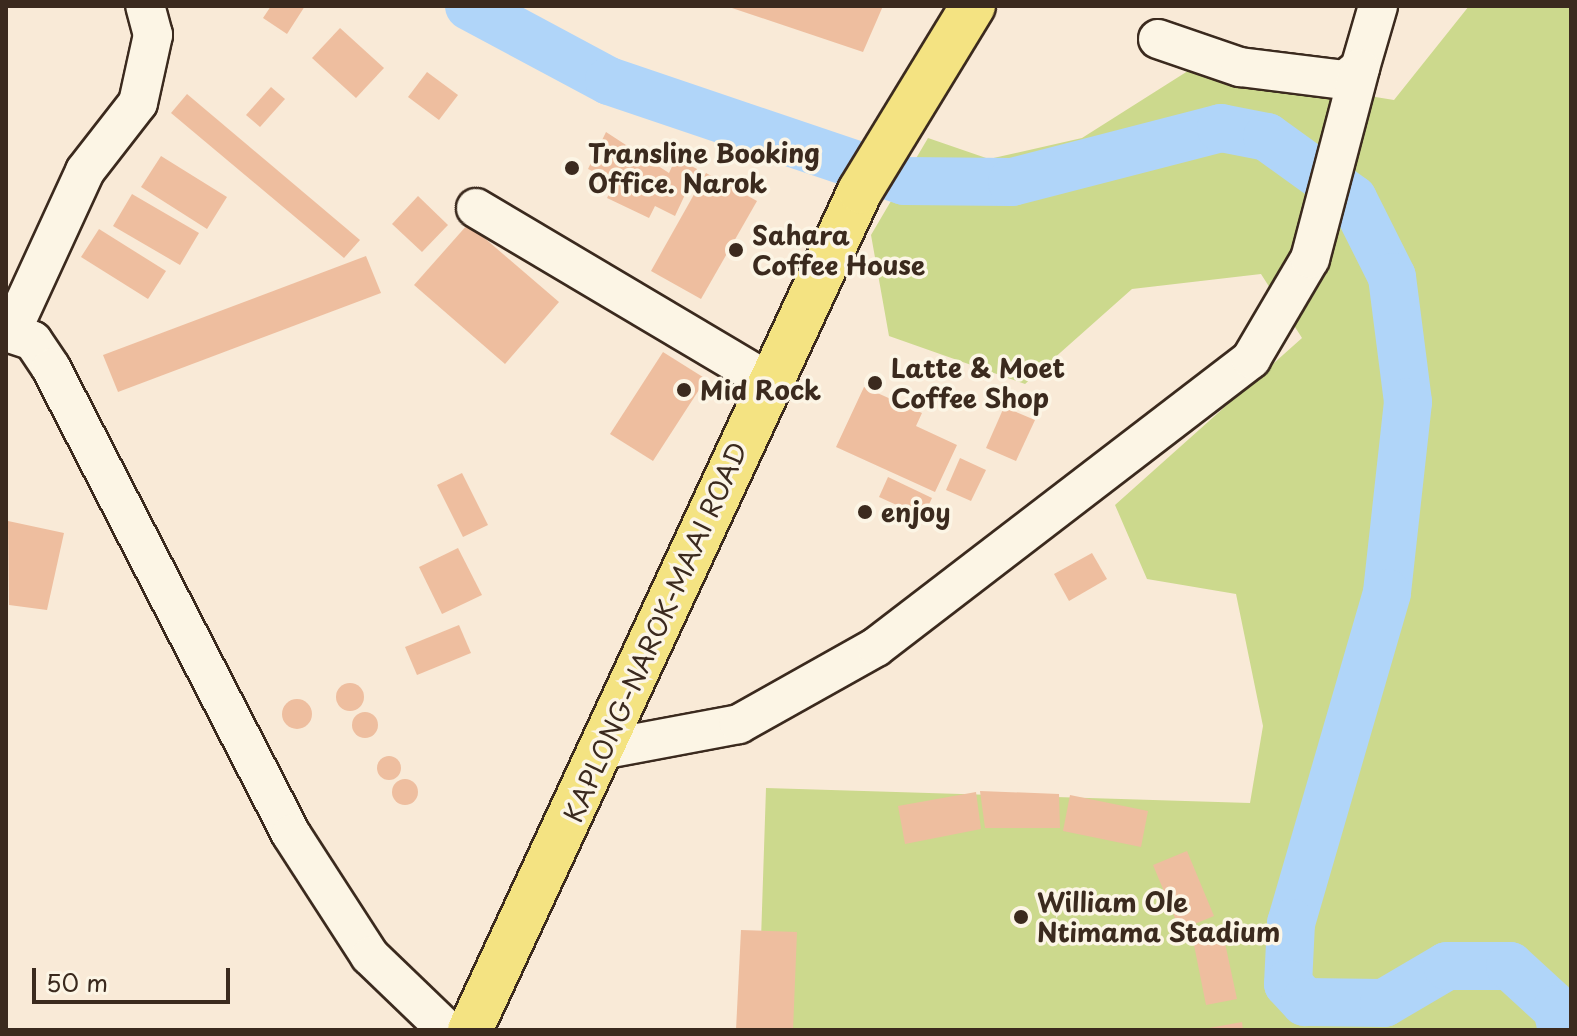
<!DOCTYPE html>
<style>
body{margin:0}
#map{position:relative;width:1577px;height:1036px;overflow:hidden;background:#f9ead7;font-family:"Playpen Sans",sans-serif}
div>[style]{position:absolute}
.green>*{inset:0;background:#ccd98d}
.river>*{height:48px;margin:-24px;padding:0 24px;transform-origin:24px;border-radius:24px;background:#b0d5f9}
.building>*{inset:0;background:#eebe9f}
.round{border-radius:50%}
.roads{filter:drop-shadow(2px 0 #3b2a1e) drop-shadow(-2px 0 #3b2a1e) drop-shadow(0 2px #3b2a1e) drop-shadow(0 -2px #3b2a1e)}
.minor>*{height:38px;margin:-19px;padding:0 19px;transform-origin:19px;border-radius:19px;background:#fcf5e5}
.highway>*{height:44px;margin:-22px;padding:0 22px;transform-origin:22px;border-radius:22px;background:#f4e382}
.dots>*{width:22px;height:22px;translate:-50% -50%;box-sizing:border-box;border:4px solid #fcf5e5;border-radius:50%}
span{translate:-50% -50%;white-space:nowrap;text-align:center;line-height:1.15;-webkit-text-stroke:7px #fcf5e5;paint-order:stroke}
.poi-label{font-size:26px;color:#3b2a1e;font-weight:700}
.left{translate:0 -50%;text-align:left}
.street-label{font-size:26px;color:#3b2a1e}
.frame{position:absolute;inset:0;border:8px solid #3b2a1e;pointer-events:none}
.scale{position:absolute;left:32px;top:968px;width:198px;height:36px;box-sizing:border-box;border:4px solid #3b2a1e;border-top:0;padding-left:10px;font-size:24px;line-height:28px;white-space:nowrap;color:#3b2a1e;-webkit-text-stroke:6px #fcf5e5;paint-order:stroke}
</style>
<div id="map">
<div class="green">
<div style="clip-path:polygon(1469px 6px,1571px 6px,1571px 1030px,758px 1030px,766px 788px,1250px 803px,1263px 726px,1236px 594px,1147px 579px,1115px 505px,1302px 338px,1261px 274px,1132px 289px,1025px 384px,889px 336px,871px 235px,928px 138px,989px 159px,1082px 138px,1191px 69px,1285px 94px,1332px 90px,1394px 100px)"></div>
</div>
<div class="river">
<div style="left:469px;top:6px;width:159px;rotate:28.2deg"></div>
<div style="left:609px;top:81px;width:311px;rotate:18.7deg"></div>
<div style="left:904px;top:181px;width:108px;rotate:0.5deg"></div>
<div style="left:1012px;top:182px;width:216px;rotate:-14.5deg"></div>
<div style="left:1221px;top:128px;width:47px;rotate:11.1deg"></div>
<div style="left:1267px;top:137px;width:106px;rotate:35.8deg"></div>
<div style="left:1353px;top:199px;width:87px;rotate:63.4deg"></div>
<div style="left:1392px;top:277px;width:126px;rotate:82.7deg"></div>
<div style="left:1408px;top:402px;width:192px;rotate:96.3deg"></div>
<div style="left:1387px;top:593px;width:344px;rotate:106.2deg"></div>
<div style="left:1291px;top:923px;width:61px;rotate:92.8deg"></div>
<div style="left:1288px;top:984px;width:25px;rotate:47deg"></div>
<div style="left:1305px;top:1002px;width:79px;rotate:0.7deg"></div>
<div style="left:1384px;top:1003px;width:73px;rotate:-30.4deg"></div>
<div style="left:1447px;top:966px;width:63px"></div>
<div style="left:1510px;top:966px;width:64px;rotate:42.5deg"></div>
<div style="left:1557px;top:1009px;width:22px;rotate:77deg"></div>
</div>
<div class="building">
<div style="clip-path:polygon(271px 6px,305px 6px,287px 34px,263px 18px)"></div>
<div style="clip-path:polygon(726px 6px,883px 6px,863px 52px)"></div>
<div style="clip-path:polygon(340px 28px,384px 68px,356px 98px,312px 58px)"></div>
<div style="clip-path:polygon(427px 72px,458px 95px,439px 120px,408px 97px)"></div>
<div style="clip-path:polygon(271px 87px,285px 99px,260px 127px,246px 115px)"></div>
<div style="clip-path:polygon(187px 94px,360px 240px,344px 258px,171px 113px)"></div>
<div style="clip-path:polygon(606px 132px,669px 173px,676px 158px,697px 169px,675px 216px,655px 206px,649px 218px,607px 198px,615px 182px,588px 169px)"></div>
<div style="clip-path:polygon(161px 156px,227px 197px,207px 229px,141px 187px)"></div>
<div style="clip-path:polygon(706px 173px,757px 201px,701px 299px,651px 271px)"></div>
<div style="clip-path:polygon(132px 194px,199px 233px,180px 265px,113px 226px)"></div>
<div style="clip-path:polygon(418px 196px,448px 225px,422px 252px,392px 224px)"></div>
<div style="clip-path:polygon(468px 224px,559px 302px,505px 364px,414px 285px)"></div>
<div style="clip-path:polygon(99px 229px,166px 271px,148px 299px,81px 257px)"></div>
<div style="clip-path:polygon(366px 256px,381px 293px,118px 392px,103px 355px)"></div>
<div style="clip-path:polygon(663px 352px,706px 379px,653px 461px,610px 434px)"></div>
<div style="clip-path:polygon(864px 387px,922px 413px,916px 426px,957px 445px,935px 492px,836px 447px)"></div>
<div style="clip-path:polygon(1004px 407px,1035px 420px,1016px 461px,986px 448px)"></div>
<div style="clip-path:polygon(960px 458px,986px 470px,971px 501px,946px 490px)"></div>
<div style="clip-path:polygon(462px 473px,488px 525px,463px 537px,437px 485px)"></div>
<div style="clip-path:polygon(888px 477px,932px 498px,923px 517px,879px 497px)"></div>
<div style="clip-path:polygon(8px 521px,64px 533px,47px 610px,9px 605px)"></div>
<div style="clip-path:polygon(458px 548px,482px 595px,442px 614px,419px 567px)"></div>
<div style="clip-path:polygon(1092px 553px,1107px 579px,1069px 601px,1054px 574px)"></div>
<div style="clip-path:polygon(459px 625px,471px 653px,417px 675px,405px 647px)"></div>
<div class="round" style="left:336px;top:683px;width:28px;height:28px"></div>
<div class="round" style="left:282px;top:699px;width:30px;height:30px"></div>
<div class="round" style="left:352px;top:712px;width:26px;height:26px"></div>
<div class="round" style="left:377px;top:756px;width:24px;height:24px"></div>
<div class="round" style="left:392px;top:779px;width:26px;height:26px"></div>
<div style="clip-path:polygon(980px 791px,1059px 794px,1060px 828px,985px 828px)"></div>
<div style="clip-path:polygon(976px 792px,981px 829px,905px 844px,898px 806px)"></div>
<div style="clip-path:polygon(1070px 795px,1148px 811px,1141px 847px,1063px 831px)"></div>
<div style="clip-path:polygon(1187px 851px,1214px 916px,1180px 930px,1153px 865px)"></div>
<div style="clip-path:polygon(1222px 929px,1237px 999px,1206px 1005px,1192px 935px)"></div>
<div style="clip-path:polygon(741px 930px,797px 932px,793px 1030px,736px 1030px)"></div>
<div style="clip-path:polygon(1242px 1022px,1243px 1030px,1209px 1030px,1209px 1028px)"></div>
</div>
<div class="roads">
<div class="minor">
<div style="left:1158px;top:39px;width:87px;rotate:18.9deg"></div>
<div style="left:1240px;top:67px;width:106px;rotate:7.1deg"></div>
<div style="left:1345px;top:80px;width:19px;rotate:-39deg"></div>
<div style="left:1360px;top:68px;width:65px;rotate:-73.8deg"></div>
<div style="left:476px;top:208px;width:343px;rotate:30.7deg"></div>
<div style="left:12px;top:330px;width:175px;rotate:-65.3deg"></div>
<div style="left:85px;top:171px;width:86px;rotate:-52.1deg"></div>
<div style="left:138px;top:103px;width:70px;rotate:-77.6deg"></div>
<div style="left:153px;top:35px;width:30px;rotate:-105deg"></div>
<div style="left:6px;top:332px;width:28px;rotate:18deg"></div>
<div style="left:33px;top:341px;width:32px;rotate:56deg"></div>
<div style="left:51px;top:368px;width:524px;rotate:62.75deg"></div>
<div style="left:291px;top:834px;width:145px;rotate:57.1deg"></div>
<div style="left:370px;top:956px;width:107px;rotate:43.9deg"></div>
<div style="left:606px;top:749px;width:135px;rotate:-10.6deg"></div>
<div style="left:739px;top:724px;width:157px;rotate:-29.3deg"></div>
<div style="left:876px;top:647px;width:473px;rotate:-37.5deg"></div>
<div style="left:1251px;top:359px;width:116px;rotate:-59.5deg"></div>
<div style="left:1310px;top:259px;width:197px;rotate:-75.3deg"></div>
</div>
<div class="highway">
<div style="left:470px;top:1030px;width:925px;rotate:-65.07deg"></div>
<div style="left:860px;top:191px;width:217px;rotate:-58.6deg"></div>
</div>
</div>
<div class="dots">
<div style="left:572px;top:168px;background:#3b2a1e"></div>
<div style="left:736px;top:250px;background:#3b2a1e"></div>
<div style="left:875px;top:383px;background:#3b2a1e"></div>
<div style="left:684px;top:390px;background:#3b2a1e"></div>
<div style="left:865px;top:512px;background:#3b2a1e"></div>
<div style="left:1021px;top:917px;background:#3b2a1e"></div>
</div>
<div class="poi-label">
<span class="left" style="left:588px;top:168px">Transline Booking<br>Office. Narok</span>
<span class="left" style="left:752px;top:250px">Sahara<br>Coffee House</span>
<span class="left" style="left:891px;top:383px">Latte &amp; Moet<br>Coffee Shop</span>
<span class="left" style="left:700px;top:390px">Mid Rock</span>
<span class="left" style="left:881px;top:512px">enjoy</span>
<span class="left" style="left:1037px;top:917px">William Ole<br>Ntimama Stadium</span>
</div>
<div class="street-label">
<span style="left:655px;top:632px;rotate:-66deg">KAPLONG-NAROK-MAAI ROAD</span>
</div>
<div class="frame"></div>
<div class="scale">50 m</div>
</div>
